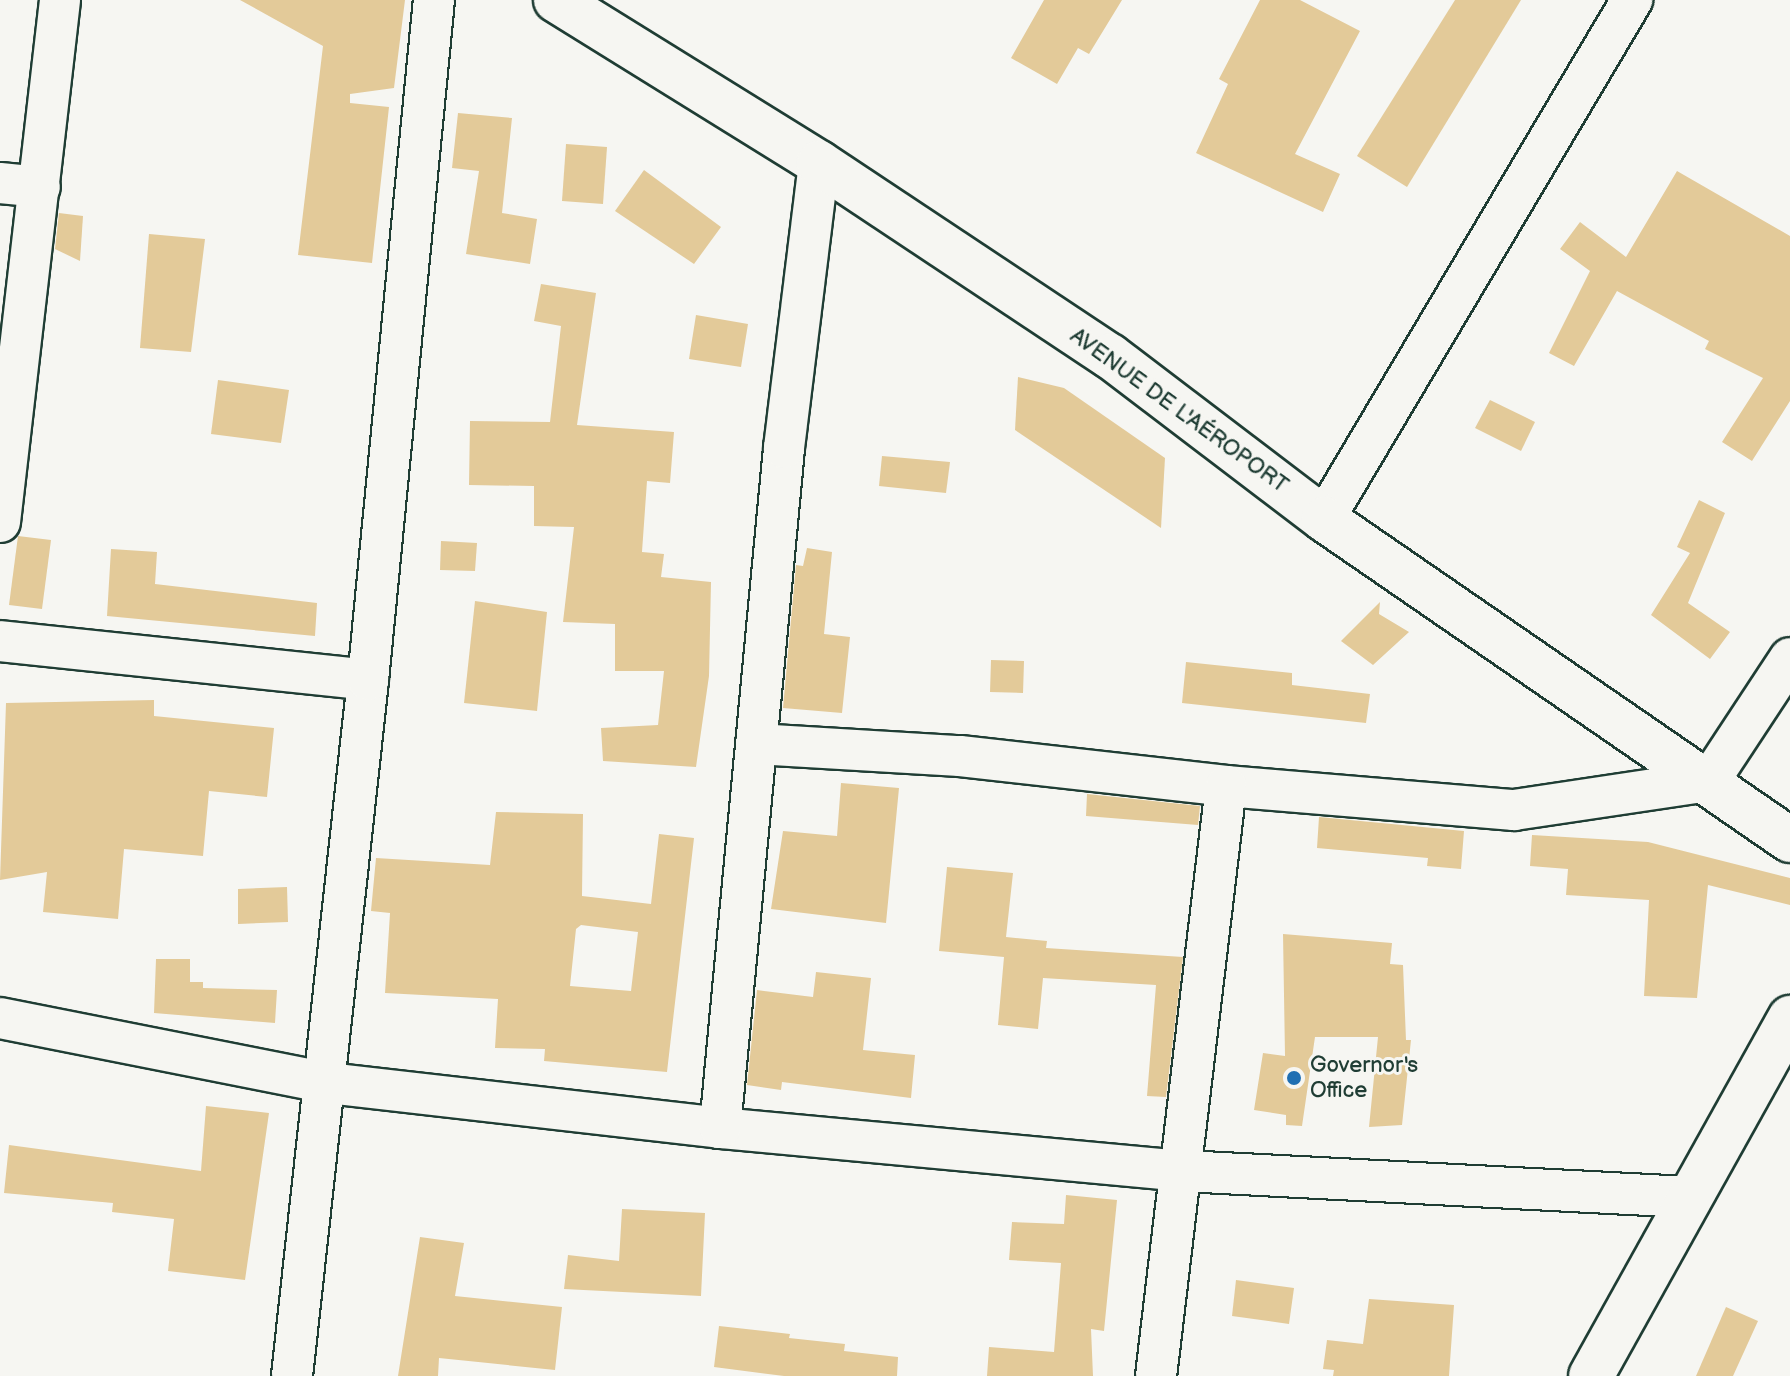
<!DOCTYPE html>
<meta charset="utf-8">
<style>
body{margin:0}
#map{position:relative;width:1790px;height:1376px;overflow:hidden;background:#f6f6f2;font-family:"Balsamiq Sans",sans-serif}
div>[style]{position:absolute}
.building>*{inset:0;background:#e3ca99}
.roads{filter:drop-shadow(2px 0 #1f3d34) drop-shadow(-2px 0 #1f3d34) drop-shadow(0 2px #1f3d34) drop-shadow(0 -2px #1f3d34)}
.minor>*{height:40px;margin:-20px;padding:0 20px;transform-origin:20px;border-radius:20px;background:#f6f6f2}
.tertiary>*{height:44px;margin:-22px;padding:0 22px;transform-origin:22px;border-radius:22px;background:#f6f6f2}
.primary>*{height:44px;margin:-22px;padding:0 22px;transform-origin:22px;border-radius:22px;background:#f6f6f2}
.dots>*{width:22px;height:22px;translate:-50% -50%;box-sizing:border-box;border:4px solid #f6f6f2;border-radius:50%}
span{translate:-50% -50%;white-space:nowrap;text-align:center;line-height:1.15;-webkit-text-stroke:6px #f6f6f2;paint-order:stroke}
.street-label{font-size:22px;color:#1f3d34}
.poi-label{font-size:22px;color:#1f3d34}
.left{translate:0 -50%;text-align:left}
</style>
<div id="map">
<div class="building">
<div style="clip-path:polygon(240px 0,405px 0,394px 88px,350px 94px,350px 103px,389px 107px,372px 263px,298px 255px,323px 46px)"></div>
<div style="clip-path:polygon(1044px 0,1122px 0,1089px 54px,1078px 48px,1057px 84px,1011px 58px)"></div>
<div style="clip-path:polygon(1260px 0,1300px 0,1360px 31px,1295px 154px,1340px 174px,1323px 212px,1196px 153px,1228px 84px,1219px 79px)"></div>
<div style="clip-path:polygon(1455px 0,1521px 0,1407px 187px,1357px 156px)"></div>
<div style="clip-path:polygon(458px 113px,512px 118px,502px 213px,537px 219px,530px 264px,466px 254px,479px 171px,452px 168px)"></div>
<div style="clip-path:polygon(566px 144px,607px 147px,603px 204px,562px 201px)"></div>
<div style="clip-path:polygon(644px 170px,721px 227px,694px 264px,615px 211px)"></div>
<div style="clip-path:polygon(1677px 171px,1790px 236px,1790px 401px,1752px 461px,1722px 442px,1763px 378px,1705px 349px,1709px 341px,1617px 291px,1574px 366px,1549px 353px,1590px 271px,1560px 249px,1580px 222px,1626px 257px)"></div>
<div style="clip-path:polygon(59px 213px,83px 216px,80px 261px,55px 249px)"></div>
<div style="clip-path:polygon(149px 234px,205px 239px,191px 352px,140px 348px)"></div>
<div style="clip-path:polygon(541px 284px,596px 293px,577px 425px,674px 432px,670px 483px,647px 481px,642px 552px,664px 554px,661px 577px,711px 582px,709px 676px,696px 767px,603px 761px,601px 728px,658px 725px,664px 671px,615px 671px,615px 624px,563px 622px,574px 527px,534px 526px,534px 486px,469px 485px,470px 421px,550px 422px,561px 326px,534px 321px)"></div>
<div style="clip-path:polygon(696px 315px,748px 324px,741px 367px,689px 359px)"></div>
<div style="clip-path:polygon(1018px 377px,1064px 388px,1165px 458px,1161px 528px,1015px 430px)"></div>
<div style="clip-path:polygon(218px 380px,289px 390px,281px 443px,211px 434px)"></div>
<div style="clip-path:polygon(1490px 400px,1535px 422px,1521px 451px,1475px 428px)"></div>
<div style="clip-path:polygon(882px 456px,950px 462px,946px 493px,879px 486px)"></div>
<div style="clip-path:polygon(1699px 500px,1725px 513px,1688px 603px,1730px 632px,1710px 659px,1651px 615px,1690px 553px,1677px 547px)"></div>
<div style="clip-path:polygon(18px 536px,51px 540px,42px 609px,9px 605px)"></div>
<div style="clip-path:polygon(441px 541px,477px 543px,475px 571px,440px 570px)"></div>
<div style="clip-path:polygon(807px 548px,832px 552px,824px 634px,850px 637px,842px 713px,783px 708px,796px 565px,803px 566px)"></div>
<div style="clip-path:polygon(111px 549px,157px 552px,155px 584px,317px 603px,315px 636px,107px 616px)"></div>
<div style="clip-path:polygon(475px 601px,547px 612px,537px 711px,464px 703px)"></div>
<div style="clip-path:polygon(1380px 602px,1379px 614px,1409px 632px,1373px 665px,1341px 641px)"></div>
<div style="clip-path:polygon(991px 660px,1024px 661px,1023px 693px,990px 692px)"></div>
<div style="clip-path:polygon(1186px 662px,1292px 673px,1292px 685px,1370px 694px,1366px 723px,1182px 703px)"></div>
<div style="clip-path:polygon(154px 700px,154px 716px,274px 728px,267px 797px,209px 791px,203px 856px,124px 849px,118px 919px,43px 912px,47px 872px,0 880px,6px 703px)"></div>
<div style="clip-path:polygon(841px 783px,899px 788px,886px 923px,771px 909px,783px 831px,837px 836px)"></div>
<div style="clip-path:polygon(1087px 794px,1200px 806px,1198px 825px,1086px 816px)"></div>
<div style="clip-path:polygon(evenodd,496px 812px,583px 814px,582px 896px,651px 904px,659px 834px,694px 838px,667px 1072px,544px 1061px,545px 1049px,495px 1048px,498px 999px,385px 993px,390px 913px,371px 911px,376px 858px,490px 865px,496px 812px,581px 925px,638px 932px,631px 991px,570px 986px,576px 929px,581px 925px)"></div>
<div style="clip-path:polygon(1319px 817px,1464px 831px,1461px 869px,1427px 866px,1428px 858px,1317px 848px)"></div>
<div style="clip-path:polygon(1532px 835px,1648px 842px,1790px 878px,1790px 905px,1708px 885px,1697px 998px,1644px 996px,1649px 900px,1566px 895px,1568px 869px,1530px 866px)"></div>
<div style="clip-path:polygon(947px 867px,1013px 873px,1006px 937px,1047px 941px,1046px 948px,1183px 957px,1166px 1097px,1147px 1096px,1156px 985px,1043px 978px,1038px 1029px,998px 1025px,1004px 957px,939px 951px)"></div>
<div style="clip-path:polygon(287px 887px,288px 922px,238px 924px,238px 889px)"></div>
<div style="clip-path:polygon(1283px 934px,1392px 943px,1390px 964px,1403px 965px,1406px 1040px,1411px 1040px,1402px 1125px,1369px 1127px,1378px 1037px,1315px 1037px,1302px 1126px,1286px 1125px,1286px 1115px,1254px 1110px,1263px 1053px,1285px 1056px)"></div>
<div style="clip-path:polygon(156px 959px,190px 959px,190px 982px,203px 982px,203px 988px,277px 990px,275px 1023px,154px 1013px)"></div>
<div style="clip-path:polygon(816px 972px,871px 978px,863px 1050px,915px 1055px,911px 1098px,782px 1082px,781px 1090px,747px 1085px,757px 990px,813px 997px)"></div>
<div style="clip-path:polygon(206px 1106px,269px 1113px,245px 1280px,168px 1271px,174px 1219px,112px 1212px,113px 1203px,4px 1193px,9px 1145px,201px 1171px)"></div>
<div style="clip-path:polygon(1066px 1195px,1117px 1200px,1104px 1331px,1091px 1329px,1093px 1376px,987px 1376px,989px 1347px,1054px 1352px,1061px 1263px,1009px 1260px,1012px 1222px,1064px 1224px)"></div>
<div style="clip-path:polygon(622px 1209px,705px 1213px,701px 1296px,564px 1289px,568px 1255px,619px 1261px)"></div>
<div style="clip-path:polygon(420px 1237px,464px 1243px,455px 1296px,562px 1307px,555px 1370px,439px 1358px,438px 1376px,398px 1376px)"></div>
<div style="clip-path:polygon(1236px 1280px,1294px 1288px,1289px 1324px,1232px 1316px)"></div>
<div style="clip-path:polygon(1369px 1299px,1454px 1305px,1449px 1376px,1333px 1376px,1334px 1370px,1323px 1369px,1327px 1340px,1363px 1344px)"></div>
<div style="clip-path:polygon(1726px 1307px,1758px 1321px,1733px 1376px,1696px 1376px)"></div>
<div style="clip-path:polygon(719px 1326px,790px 1334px,789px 1338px,845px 1344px,844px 1351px,898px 1357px,897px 1376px,784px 1376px,714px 1367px)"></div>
</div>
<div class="roads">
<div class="minor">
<div style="left:0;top:183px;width:40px;rotate:5.7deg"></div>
<div style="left:1324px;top:519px;width:604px;rotate:-59.31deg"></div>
<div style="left:0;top:522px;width:525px;rotate:-83.44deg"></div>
<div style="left:0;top:641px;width:370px;rotate:6deg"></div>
<div style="left:756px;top:744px;width:204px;rotate:3.4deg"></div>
<div style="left:960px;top:756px;width:268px;rotate:6.4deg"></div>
<div style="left:1226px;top:786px;width:289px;rotate:4.8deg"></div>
<div style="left:1514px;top:810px;width:197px;rotate:-8.5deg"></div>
<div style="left:1709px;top:781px;width:147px;rotate:-56.6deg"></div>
<div style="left:0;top:1018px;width:333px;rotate:11.2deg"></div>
<div style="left:327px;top:1083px;width:396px;rotate:6.5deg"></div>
<div style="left:720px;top:1128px;width:465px;rotate:5.3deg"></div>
<div style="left:1183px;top:1171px;width:505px;rotate:2.95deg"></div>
<div style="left:720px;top:1128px;width:683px;rotate:-84.62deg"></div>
<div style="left:784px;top:448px;width:287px;rotate:-83deg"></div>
<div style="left:292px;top:1376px;width:700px;rotate:-83.77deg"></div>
<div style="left:368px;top:680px;width:683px;rotate:-84.46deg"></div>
<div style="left:1156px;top:1376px;width:594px;rotate:-83.23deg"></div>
</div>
<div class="tertiary">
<div style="left:1591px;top:1376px;width:410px;rotate:-60.9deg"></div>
</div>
<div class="primary">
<div style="left:556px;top:0;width:309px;rotate:31.8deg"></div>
<div style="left:819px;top:163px;width:349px;rotate:33.6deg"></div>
<div style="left:1110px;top:356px;width:269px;rotate:37.3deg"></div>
<div style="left:1324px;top:519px;width:566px;rotate:34.56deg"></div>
</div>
</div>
<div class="dots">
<div style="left:1294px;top:1078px;background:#1f6fb2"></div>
</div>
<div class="street-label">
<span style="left:1179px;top:411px;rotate:36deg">AVENUE DE L'AÉROPORT</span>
</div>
<div class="poi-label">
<span class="left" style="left:1310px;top:1078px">Governor's<br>Office</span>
</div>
</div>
